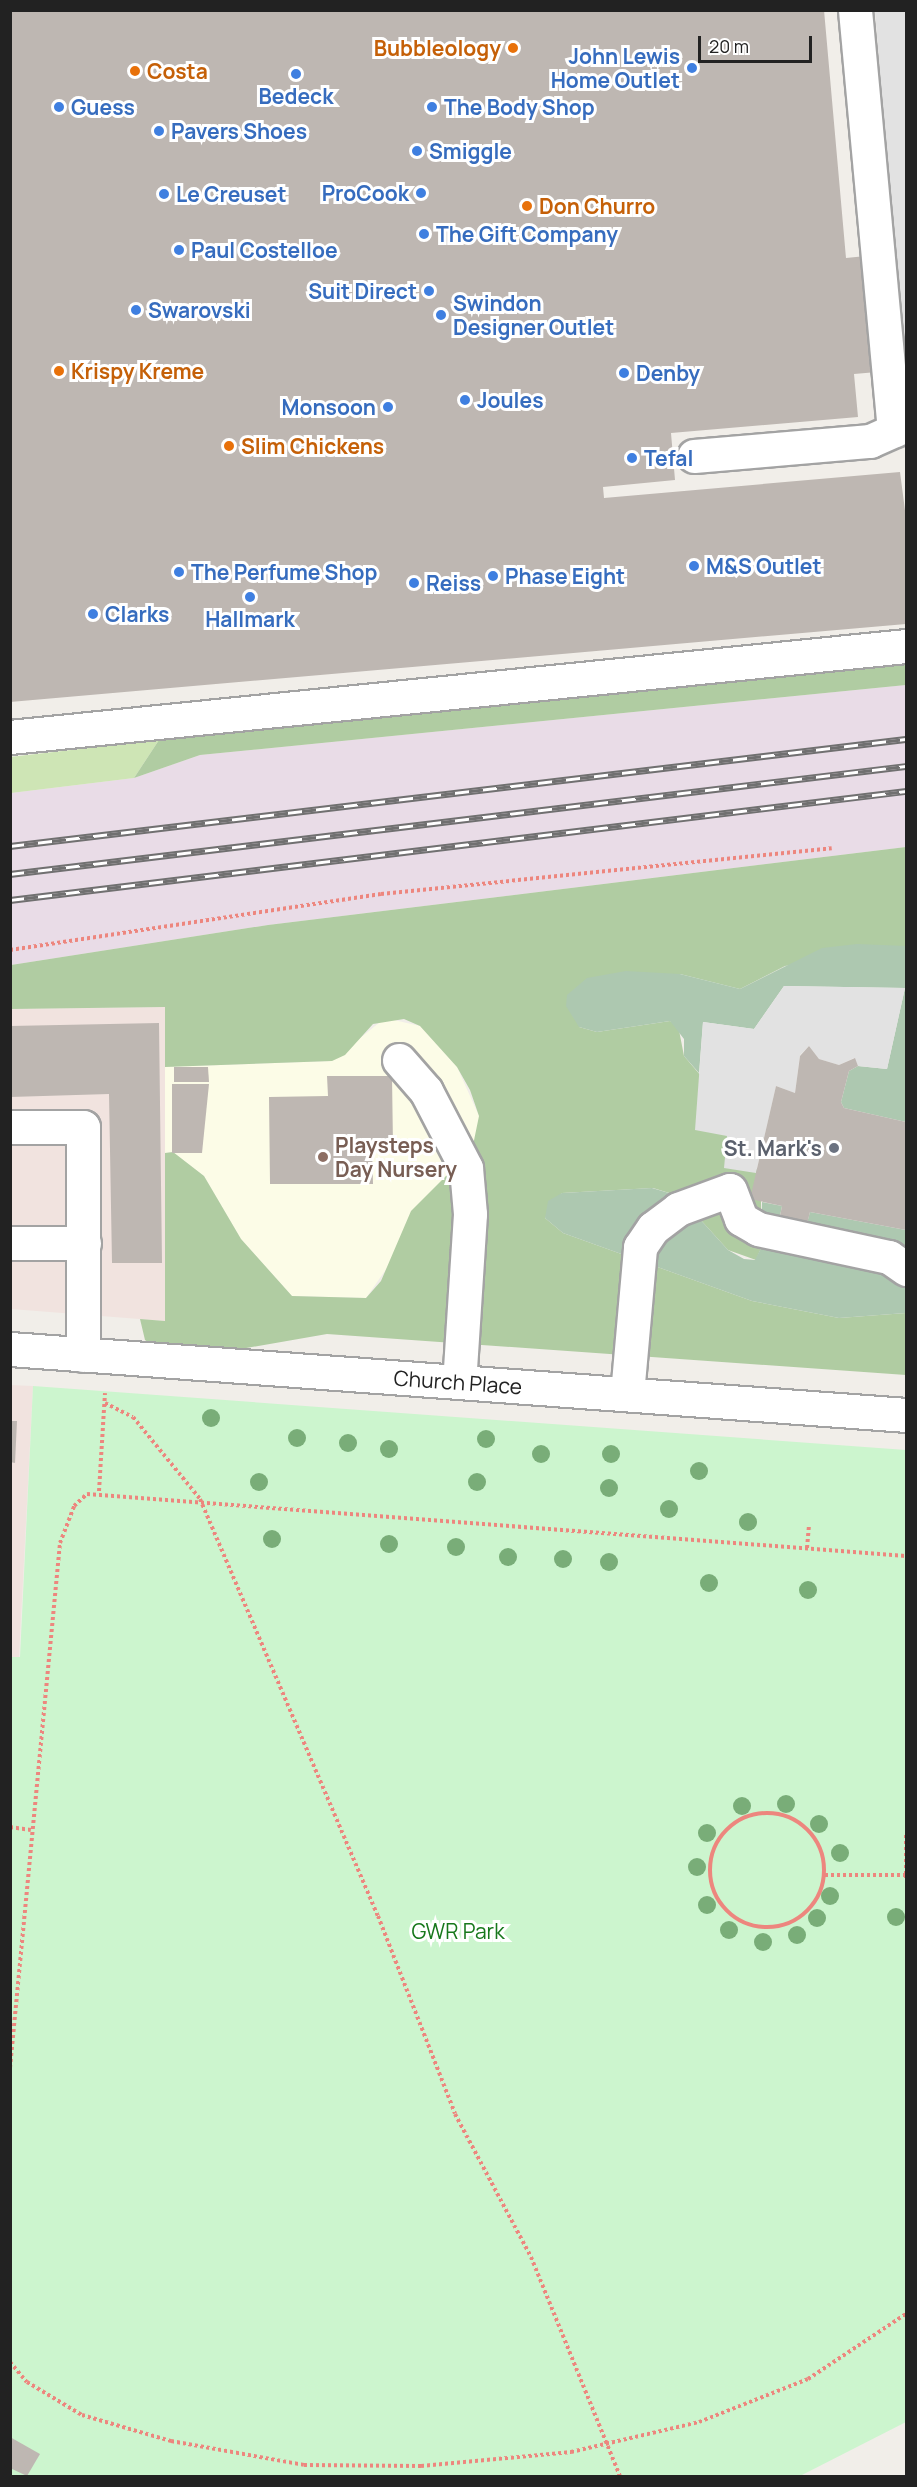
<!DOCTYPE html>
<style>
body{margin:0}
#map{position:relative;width:917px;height:2487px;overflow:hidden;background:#f1eee9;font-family:Manrope,sans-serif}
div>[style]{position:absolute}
.industrial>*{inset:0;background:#e9dce7}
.education>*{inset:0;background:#fcfce7}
.military>*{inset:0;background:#f1e3df}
.grass>*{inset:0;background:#cee5b5}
.forest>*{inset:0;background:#b0cca2}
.cemetery>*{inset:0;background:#adc8b0}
.park>*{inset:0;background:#ccf5ce}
.parking>*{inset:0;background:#e2e2e2}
.building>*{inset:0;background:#beb7b2}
.path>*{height:4px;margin-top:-2px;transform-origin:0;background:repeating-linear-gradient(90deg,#ed867e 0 3px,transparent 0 6px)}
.path>.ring{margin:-2px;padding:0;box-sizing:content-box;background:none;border:4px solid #ed867e;border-radius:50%}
.roads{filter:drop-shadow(2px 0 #a3a3a3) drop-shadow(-2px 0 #a3a3a3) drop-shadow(0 2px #a3a3a3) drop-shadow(0 -2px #a3a3a3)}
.minor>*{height:33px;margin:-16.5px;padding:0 16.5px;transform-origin:16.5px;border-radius:16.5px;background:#fff}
.rail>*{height:7px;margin-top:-3.5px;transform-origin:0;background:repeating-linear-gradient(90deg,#fff 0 14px,#707070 0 28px);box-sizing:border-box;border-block:2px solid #707070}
.trees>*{width:18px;height:18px;margin:-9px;border-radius:50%;background:#79ad78}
.dots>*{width:16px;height:16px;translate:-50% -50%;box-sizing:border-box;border:3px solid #fff;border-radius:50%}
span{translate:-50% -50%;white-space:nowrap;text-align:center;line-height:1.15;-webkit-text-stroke:6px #fff;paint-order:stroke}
.food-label{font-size:21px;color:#c56008;font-weight:700}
.right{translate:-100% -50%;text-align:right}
.left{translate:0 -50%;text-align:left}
.shop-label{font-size:21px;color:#366cbe;font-weight:700}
.education-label{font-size:21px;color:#785e54;font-weight:700}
.worship-label{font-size:21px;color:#5b616d;font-weight:700}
.street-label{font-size:21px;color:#222}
.park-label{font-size:21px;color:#17781c}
.frame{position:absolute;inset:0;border:12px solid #222;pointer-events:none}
.scale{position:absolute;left:698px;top:36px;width:114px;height:27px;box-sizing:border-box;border:3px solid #222;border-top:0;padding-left:8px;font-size:18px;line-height:21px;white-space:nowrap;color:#222;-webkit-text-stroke:4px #fff;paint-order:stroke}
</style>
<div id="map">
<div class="industrial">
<div style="clip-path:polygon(906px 685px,906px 847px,268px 925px,11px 965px,11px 793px,134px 778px,200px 755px)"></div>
</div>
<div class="education">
<div style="clip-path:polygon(385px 1018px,420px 1026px,457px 1067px,479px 1116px,479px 1136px,366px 1298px,292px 1296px,241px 1239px,204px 1176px,173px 1152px,165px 1153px,165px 1067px,332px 1061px)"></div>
</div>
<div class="military">
<div style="clip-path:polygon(165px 1007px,165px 1321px,11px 1309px,10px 1009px)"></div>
<div style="clip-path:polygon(10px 1385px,33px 1386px,19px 1658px,10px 1657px)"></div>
</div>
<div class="grass">
<div style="clip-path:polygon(159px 740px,134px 778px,11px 793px,10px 757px)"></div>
</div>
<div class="forest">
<div style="clip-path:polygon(906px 660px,906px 685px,200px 755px,134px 778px,159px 740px,200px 731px)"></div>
<div style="clip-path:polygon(906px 847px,906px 946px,785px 966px,740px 989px,680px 974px,579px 1027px,597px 1032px,670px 1021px,678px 1025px,684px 1056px,707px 1083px,761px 1174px,761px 1248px,756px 1260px,728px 1250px,679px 1196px,653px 1188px,562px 1193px,545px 1218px,563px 1233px,752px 1301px,839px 1318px,906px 1313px,906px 1375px,327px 1334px,235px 1350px,155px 1347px,145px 1340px,140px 1319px,165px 1321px,165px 1153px,173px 1152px,204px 1176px,241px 1239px,292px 1296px,366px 1298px,381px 1281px,411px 1211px,472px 1150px,479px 1116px,470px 1090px,457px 1067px,420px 1026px,404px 1019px,373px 1024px,345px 1055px,332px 1061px,165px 1067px,165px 1007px,11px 1009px,11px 965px,268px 925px)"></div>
</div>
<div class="cemetery">
<div style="clip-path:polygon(857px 944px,906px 946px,906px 1122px,844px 1108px,841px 1102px,849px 1071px,858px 1066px,887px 1069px,905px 988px,784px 986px,754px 1029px,703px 1022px,699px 1073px,684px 1056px,684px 1039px,670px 1021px,597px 1032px,579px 1027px,566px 1006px,567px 995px,587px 978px,626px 971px,680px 974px,740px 989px,822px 948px)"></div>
<div style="clip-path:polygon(652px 1188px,679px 1196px,728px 1250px,744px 1259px,755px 1260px,761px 1248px,762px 1202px,782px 1206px,779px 1221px,806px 1227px,810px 1212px,906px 1230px,906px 1313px,839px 1318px,752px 1301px,563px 1233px,545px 1218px,548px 1201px,562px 1193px)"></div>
</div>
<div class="park">
<div style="clip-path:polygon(33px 1386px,906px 1450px,906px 2422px,800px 2476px,11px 2476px,10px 1657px,20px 1657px)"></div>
</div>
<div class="parking">
<div style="clip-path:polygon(875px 11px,906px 11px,906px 398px)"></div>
<div style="clip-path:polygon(784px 986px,905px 988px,887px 1069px,858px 1066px,854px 1058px,839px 1065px,819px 1059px,809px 1046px,800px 1055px,795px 1093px,776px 1086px,756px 1173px,724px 1168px,727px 1136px,695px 1130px,703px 1022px,754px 1029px)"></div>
</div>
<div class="building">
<div style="clip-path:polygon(10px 10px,824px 10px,846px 258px,866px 256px,877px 372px,854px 374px,858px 417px,671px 433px,675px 480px,603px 487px,604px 498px,900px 472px,906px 518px,906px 624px,10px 702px)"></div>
<div style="clip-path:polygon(159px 1023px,162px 1263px,112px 1263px,109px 1094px,10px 1097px,10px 1026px)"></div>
<div style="clip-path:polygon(809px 1046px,819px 1059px,839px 1065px,855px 1058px,858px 1066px,849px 1071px,841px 1102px,844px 1108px,906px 1122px,906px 1230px,810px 1212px,806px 1228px,779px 1221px,782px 1206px,750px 1199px,776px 1086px,795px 1093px,800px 1056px)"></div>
<div style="clip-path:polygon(174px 1067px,208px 1067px,209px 1082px,174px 1082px)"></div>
<div style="clip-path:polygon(327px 1076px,392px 1076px,393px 1146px,372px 1146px,373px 1184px,270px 1184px,269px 1097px,328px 1096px)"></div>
<div style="clip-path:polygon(172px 1084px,209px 1084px,202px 1153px,172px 1153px)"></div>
<div style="clip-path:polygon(10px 1421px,17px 1421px,15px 1463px,10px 1462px)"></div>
<div style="clip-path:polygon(10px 2437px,40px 2454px,27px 2476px,10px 2468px)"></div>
</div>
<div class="path">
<div style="left:10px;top:950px;width:375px;rotate:-8.6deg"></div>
<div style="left:381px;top:894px;width:453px;rotate:-5.8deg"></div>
<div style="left:105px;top:1403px;width:31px;rotate:27deg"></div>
<div style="left:133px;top:1417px;width:106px;rotate:50.7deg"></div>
<div style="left:200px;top:1499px;width:453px;rotate:66.9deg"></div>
<div style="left:378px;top:1916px;width:212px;rotate:68.7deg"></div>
<div style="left:455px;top:2114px;width:162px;rotate:62deg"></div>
<div style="left:531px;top:2257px;width:236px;rotate:67.9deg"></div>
<div style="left:99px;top:1491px;width:98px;rotate:-86.5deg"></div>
<div style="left:807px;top:1548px;width:22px;rotate:-85deg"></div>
<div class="ring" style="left:710px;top:1813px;width:110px;height:110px"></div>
<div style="left:10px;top:1827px;width:21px;rotate:8deg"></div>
<div style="left:906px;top:1835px;width:43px;rotate:90deg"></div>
<div style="left:825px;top:1875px;width:80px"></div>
<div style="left:10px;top:2068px;width:527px;rotate:-84.56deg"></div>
<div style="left:60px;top:1543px;width:40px;rotate:-69deg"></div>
<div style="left:74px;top:1506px;width:18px;rotate:-43deg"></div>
<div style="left:87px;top:1494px;width:821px;rotate:4.33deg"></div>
<div style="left:10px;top:2362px;width:26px;rotate:50deg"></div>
<div style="left:27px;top:2382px;width:64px;rotate:31deg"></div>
<div style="left:82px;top:2415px;width:93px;rotate:16.3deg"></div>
<div style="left:171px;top:2441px;width:135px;rotate:10.2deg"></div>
<div style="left:304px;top:2465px;width:117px;rotate:0.5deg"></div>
<div style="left:421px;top:2466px;width:151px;rotate:-5.3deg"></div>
<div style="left:571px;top:2452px;width:131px;rotate:-13.2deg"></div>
<div style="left:699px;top:2422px;width:117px;rotate:-21.5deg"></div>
<div style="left:808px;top:2379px;width:118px;rotate:-33.6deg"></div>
</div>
<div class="roads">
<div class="minor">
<div style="left:855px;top:10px;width:422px;rotate:84.7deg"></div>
<div style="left:694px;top:456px;width:177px;rotate:-4.9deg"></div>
<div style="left:870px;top:441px;width:39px;rotate:-24deg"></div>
<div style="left:10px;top:737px;width:901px;rotate:-5.8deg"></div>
<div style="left:399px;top:1060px;width:41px;rotate:48.9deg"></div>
<div style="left:426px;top:1091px;width:87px;rotate:62.5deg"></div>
<div style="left:466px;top:1168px;width:46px;rotate:85deg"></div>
<div style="left:470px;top:1214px;width:168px;rotate:93.7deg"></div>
<div style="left:10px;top:1127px;width:73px"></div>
<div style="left:83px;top:1127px;width:228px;rotate:90deg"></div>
<div style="left:10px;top:1243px;width:74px"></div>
<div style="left:10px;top:1349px;width:898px;rotate:4.21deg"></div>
<div style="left:627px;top:1394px;width:148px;rotate:-84.9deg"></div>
<div style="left:640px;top:1247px;width:23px;rotate:-56deg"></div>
<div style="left:653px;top:1228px;width:31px;rotate:-37deg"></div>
<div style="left:678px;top:1209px;width:55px;rotate:-20.1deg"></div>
<div style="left:730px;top:1190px;width:31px;rotate:69deg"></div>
<div style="left:741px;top:1219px;width:20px;rotate:30deg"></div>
<div style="left:758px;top:1229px;width:134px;rotate:12.1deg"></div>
<div style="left:889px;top:1257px;width:21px;rotate:35deg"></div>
</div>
</div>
<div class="rail">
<div style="left:10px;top:846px;width:902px;rotate:-6.81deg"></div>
<div style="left:10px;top:874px;width:902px;rotate:-6.87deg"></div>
<div style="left:10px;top:900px;width:903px;rotate:-6.94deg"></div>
</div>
<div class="trees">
<div style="left:211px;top:1418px"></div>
<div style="left:297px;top:1438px"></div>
<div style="left:486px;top:1439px"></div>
<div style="left:348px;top:1443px"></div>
<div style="left:389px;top:1449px"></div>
<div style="left:541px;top:1454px"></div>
<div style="left:611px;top:1454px"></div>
<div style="left:699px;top:1471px"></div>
<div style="left:259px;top:1482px"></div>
<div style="left:477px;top:1482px"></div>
<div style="left:609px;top:1488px"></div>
<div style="left:669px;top:1509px"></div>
<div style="left:748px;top:1522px"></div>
<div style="left:272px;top:1539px"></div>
<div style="left:389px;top:1544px"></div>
<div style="left:456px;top:1547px"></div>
<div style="left:508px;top:1557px"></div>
<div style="left:563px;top:1559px"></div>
<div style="left:609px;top:1562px"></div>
<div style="left:709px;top:1583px"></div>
<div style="left:808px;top:1590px"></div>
<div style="left:786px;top:1804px"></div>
<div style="left:742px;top:1806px"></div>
<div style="left:819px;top:1824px"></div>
<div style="left:707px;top:1833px"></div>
<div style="left:840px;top:1853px"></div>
<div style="left:697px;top:1867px"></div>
<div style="left:830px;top:1896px"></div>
<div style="left:707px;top:1905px"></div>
<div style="left:896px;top:1917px"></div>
<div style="left:817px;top:1918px"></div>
<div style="left:729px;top:1930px"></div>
<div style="left:797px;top:1935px"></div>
<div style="left:763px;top:1942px"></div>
</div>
<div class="dots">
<div style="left:513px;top:48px;background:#e8710a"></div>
<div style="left:692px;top:68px;background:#3f7fe0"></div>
<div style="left:135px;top:71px;background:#e8710a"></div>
<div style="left:296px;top:74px;background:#3f7fe0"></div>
<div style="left:59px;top:107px;background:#3f7fe0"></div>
<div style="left:432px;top:107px;background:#3f7fe0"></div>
<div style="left:159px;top:131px;background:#3f7fe0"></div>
<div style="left:417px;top:151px;background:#3f7fe0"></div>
<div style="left:421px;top:193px;background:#3f7fe0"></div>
<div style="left:164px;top:194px;background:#3f7fe0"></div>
<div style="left:527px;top:206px;background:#e8710a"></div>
<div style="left:424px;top:234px;background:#3f7fe0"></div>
<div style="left:179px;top:250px;background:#3f7fe0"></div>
<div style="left:429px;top:291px;background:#3f7fe0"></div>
<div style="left:136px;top:310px;background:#3f7fe0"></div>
<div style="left:441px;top:315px;background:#3f7fe0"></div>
<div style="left:59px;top:371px;background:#e8710a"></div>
<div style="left:624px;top:373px;background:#3f7fe0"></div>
<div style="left:465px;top:400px;background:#3f7fe0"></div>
<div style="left:388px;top:407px;background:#3f7fe0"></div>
<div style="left:229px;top:446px;background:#e8710a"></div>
<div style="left:632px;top:458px;background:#3f7fe0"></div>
<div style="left:694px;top:566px;background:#3f7fe0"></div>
<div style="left:179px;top:572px;background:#3f7fe0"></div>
<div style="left:493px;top:576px;background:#3f7fe0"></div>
<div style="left:414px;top:583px;background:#3f7fe0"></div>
<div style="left:250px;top:597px;background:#3f7fe0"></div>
<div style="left:93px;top:614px;background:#3f7fe0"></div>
<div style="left:834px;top:1148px;background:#6b7280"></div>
<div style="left:323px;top:1157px;background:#8d6e63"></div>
</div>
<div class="food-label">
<span class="right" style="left:501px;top:48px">Bubbleology</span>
<span class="left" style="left:147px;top:71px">Costa</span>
<span class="left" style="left:539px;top:206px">Don Churro</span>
<span class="left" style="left:71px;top:371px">Krispy Kreme</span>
<span class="left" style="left:241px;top:446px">Slim Chickens</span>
</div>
<div class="shop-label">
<span class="right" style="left:680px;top:68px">John Lewis<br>Home Outlet</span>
<span style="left:296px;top:96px">Bedeck</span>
<span class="left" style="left:71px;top:107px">Guess</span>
<span class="left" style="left:444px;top:107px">The Body Shop</span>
<span class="left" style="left:171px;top:131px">Pavers Shoes</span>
<span class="left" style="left:429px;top:151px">Smiggle</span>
<span class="right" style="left:409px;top:193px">ProCook</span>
<span class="left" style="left:176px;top:194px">Le Creuset</span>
<span class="left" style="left:436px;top:234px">The Gift Company</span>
<span class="left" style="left:191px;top:250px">Paul Costelloe</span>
<span class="right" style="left:417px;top:291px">Suit Direct</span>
<span class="left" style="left:453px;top:315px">Swindon<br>Designer Outlet</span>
<span class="left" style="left:148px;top:310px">Swarovski</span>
<span class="left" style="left:636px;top:373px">Denby</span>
<span class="left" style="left:477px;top:400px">Joules</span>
<span class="right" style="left:376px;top:407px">Monsoon</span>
<span class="left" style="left:644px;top:458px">Tefal</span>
<span class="left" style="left:706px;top:566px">M&amp;S Outlet</span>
<span class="left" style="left:191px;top:572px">The Perfume Shop</span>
<span class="left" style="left:505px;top:576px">Phase Eight</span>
<span class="left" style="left:426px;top:583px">Reiss</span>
<span class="left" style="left:105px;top:614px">Clarks</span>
<span style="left:250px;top:619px">Hallmark</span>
</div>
<div class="education-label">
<span class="left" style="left:335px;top:1157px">Playsteps<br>Day Nursery</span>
</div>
<div class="worship-label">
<span class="right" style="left:822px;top:1148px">St. Mark's</span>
</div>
<div class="street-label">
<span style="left:458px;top:1382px;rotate:4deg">Church Place</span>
</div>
<div class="park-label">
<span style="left:458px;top:1931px">GWR Park</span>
</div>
<div class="frame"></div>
<div class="scale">20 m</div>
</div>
